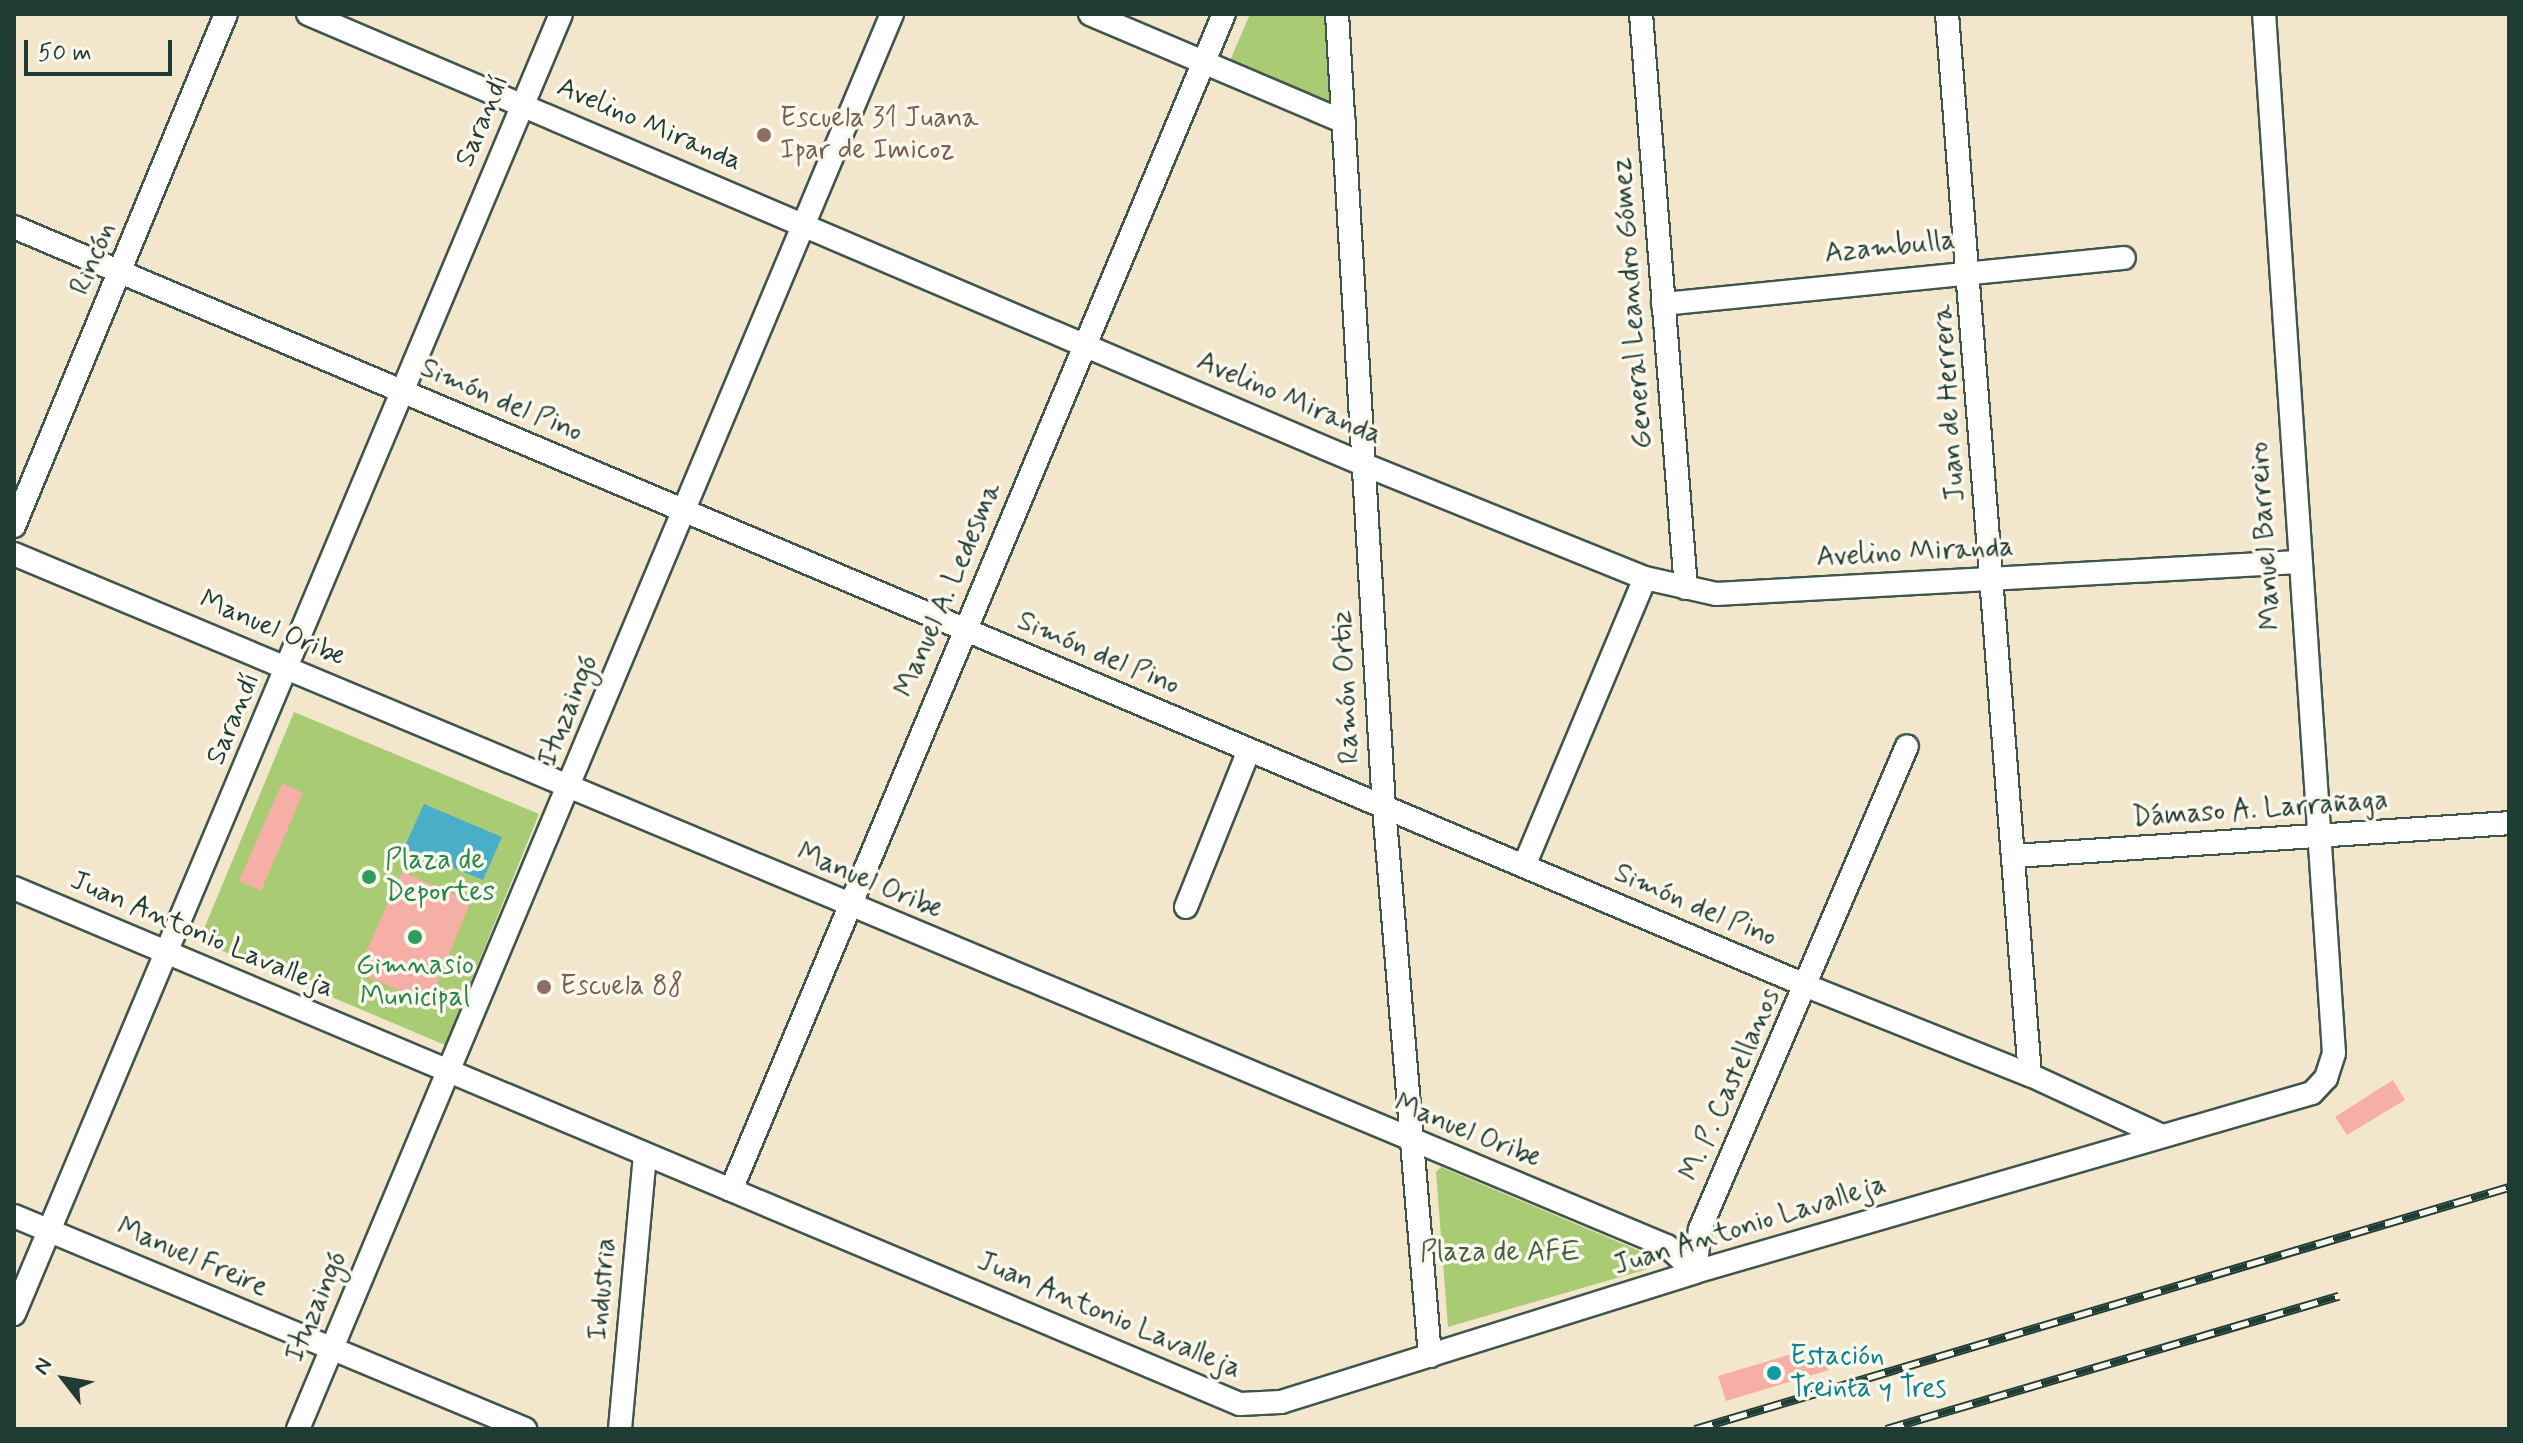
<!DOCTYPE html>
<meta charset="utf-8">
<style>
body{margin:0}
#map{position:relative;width:2523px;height:1443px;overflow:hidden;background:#f2e7cc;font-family:Mynerve,sans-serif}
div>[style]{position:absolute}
.green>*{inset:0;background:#a9cb74}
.water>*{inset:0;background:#49aec8}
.building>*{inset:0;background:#f6afa7}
.roads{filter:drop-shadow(2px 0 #3f564b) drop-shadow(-2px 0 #3f564b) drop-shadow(0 2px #3f564b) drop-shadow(0 -2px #3f564b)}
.minor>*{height:22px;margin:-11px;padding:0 11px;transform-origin:11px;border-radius:11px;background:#fff}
.rail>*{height:9px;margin-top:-4.5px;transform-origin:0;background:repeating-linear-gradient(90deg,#fbf7ec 0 18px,#1f3d34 0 36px);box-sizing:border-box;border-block:2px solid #1f3d34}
.dots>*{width:22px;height:22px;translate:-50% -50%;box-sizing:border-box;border:4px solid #fbf7ec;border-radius:50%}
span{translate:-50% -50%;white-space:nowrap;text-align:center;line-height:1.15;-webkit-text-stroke:7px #fbf7ec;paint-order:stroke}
.education-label{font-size:28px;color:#785e54}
.left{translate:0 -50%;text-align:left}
.street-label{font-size:28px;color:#1f3d34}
.leisure-label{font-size:28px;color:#27864d}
.park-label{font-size:28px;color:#426044}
.culture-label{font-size:28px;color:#0d838f}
.frame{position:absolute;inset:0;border:16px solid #1f3d34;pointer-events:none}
.north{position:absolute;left:24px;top:1339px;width:80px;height:80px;-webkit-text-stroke:6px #fbf7ec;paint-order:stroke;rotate:301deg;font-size:22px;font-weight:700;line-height:32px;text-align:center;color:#1f3d34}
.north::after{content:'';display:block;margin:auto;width:28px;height:36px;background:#1f3d34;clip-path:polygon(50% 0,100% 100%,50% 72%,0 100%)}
.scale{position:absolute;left:24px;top:40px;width:148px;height:36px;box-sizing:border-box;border:4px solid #1f3d34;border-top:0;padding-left:10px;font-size:24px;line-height:28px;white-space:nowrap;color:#1f3d34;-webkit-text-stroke:6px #fbf7ec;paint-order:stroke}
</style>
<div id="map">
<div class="green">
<div style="clip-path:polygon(1250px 14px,1324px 14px,1332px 104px,1229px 63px)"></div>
<div style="clip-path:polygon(294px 712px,539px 814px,445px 1045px,199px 941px)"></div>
<div style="clip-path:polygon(1441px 1167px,1654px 1257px,1651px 1268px,1448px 1327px,1436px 1172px)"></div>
</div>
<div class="water">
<div style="clip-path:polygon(424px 804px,502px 837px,483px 880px,404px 848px)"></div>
</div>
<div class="building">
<div style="clip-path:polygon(282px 783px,303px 793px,261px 891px,239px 881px)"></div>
<div style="clip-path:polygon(402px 872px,471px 901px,429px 1003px,357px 972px)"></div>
<div style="clip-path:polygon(2393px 1080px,2405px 1100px,2347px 1135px,2335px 1117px)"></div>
<div style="clip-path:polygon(1822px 1345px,1829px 1370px,1726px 1401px,1718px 1376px)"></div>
</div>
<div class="roads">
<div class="minor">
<div style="left:308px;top:14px;width:1149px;rotate:23.11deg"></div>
<div style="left:1365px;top:465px;width:302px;rotate:22deg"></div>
<div style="left:1645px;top:578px;width:73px;rotate:12.7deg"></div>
<div style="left:1716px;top:594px;width:583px;rotate:-3.15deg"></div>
<div style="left:1090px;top:14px;width:276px;rotate:23deg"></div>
<div style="left:1337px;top:14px;width:794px;rotate:86.61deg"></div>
<div style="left:1384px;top:807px;width:551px;rotate:85.21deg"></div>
<div style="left:1641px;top:14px;width:576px;rotate:85.52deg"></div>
<div style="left:1947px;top:14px;width:1064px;rotate:85.53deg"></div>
<div style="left:14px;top:227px;width:1947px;rotate:22.94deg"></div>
<div style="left:1807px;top:986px;width:240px;rotate:21.8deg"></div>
<div style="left:2030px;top:1075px;width:143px;rotate:24.8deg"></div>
<div style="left:1663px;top:304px;width:463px;rotate:-5.7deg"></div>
<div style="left:14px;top:526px;width:554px;rotate:-67.51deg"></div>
<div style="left:14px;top:554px;width:1792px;rotate:22.72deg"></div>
<div style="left:1667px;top:1246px;width:38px;rotate:43deg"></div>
<div style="left:2014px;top:856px;width:496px;rotate:-3.8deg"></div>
<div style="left:1524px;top:866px;width:312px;rotate:-67.2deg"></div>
<div style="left:14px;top:888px;width:1330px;rotate:22.83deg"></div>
<div style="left:1240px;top:1404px;width:41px;rotate:-2.8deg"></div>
<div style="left:1281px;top:1402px;width:434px;rotate:-17.4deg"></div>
<div style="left:1695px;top:1272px;width:642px;rotate:-16.18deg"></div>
<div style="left:2312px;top:1093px;width:21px;rotate:-47deg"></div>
<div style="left:2326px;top:1078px;width:26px;rotate:-72deg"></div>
<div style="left:2334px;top:1053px;width:1041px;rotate:-93.85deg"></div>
<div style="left:1186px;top:907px;width:169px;rotate:-68.1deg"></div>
<div style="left:731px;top:1190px;width:1275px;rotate:-67.26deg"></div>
<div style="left:14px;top:1216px;width:554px;rotate:22.63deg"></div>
<div style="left:1695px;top:1272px;width:43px;rotate:-83.4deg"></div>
<div style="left:1700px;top:1229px;width:525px;rotate:-66.8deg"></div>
<div style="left:14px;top:1314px;width:1410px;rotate:-67.18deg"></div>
<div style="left:298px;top:1429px;width:1535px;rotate:-67.23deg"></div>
<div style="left:620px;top:1429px;width:276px;rotate:-84.8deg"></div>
</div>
</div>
<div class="rail">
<div style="left:1695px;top:1429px;width:849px;rotate:-16.56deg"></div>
<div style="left:1886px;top:1429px;width:472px;rotate:-16.4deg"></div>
</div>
<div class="dots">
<div style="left:764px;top:135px;background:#8d6e63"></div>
<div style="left:369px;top:877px;background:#2e9e5b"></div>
<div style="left:415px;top:937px;background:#2e9e5b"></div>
<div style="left:544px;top:987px;background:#8d6e63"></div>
<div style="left:1774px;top:1373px;background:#0f9aa8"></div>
</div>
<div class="education-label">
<span class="left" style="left:780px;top:135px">Escuela 31 Juana<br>Ipar de Imicoz</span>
<span class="left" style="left:560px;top:987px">Escuela 88</span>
</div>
<div class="street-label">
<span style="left:483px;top:121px;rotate:-67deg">Sarandí</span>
<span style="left:649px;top:125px;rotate:23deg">Avelino Miranda</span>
<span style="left:1890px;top:248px;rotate:-6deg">Azambulla</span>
<span style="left:94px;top:259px;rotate:-67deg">Rincón</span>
<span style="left:1633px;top:303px;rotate:-94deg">General Leandro Gómez</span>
<span style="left:1289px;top:399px;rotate:23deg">Avelino Miranda</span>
<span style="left:501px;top:401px;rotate:23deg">Simón del Pino</span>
<span style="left:1950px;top:403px;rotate:-94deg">Juan de Herrera</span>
<span style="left:2266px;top:536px;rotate:-94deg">Manuel Barreiro</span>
<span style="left:1915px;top:553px;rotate:-3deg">Avelino Miranda</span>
<span style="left:949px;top:590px;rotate:-67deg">Manuel A. Ledesma</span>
<span style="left:272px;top:629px;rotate:23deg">Manuel Oribe</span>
<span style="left:1098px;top:654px;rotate:23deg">Simón del Pino</span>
<span style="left:1347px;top:687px;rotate:-93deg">Ramón Ortiz</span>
<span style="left:569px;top:711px;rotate:-68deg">Ituzaingó</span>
<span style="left:234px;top:719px;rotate:-67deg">Sarandí</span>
<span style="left:2260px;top:810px;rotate:-4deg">Dámaso A. Larrañaga</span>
<span style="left:869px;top:882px;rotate:23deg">Manuel Oribe</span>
<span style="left:1695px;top:906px;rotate:23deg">Simón del Pino</span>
<span style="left:202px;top:935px;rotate:23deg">Juan Antonio Lavalleja</span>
<span style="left:1731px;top:1085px;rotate:-66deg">M. P. Castellanos</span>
<span style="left:1467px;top:1132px;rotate:22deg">Manuel Oribe</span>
<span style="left:1750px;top:1226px;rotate:-17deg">Juan Antonio Lavalleja</span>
<span style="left:192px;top:1258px;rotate:23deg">Manuel Freire</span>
<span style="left:603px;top:1289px;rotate:-85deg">Industria</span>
<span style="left:317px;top:1307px;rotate:-67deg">Ituzaingó</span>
<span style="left:1109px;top:1316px;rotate:23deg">Juan Antonio Lavalleja</span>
</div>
<div class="leisure-label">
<span class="left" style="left:385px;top:877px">Plaza de<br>Deportes</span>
<span style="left:415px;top:982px">Gimnasio<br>Municipal</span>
</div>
<div class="park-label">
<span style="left:1500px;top:1253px">Plaza de AFE</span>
</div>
<div class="culture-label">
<span class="left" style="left:1790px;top:1373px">Estación<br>Treinta y Tres</span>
</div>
<div class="frame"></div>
<div class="north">N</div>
<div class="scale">50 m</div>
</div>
